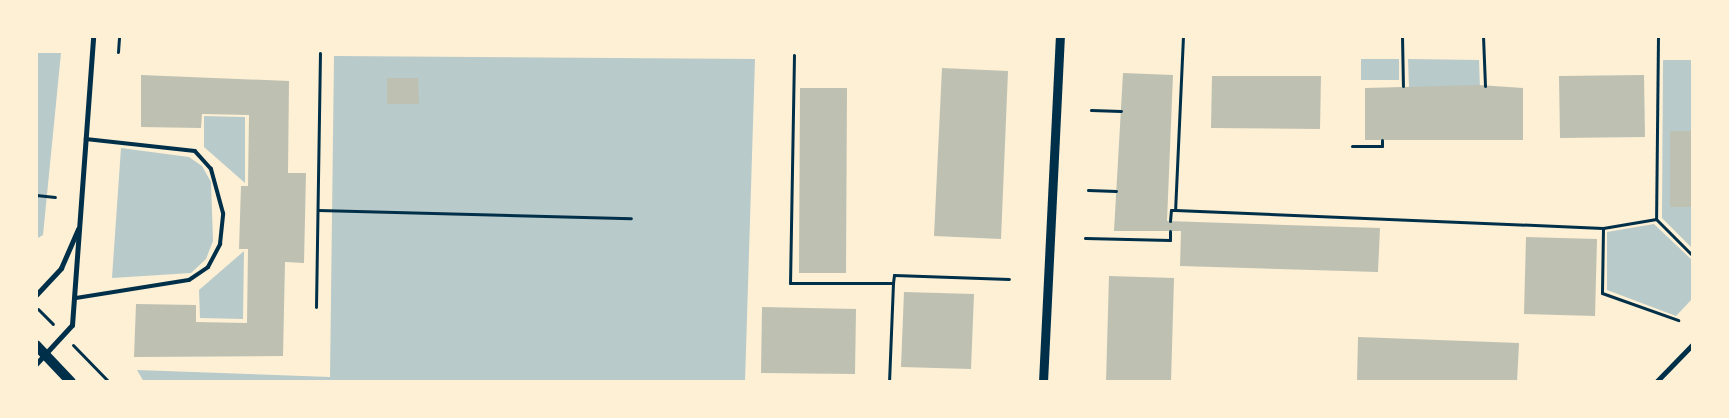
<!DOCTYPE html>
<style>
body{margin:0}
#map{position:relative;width:1729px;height:418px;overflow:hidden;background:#fdf0d5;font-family:"Fira Sans",sans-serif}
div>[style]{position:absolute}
.green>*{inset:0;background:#b9caca}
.building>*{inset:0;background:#bec0b2}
.path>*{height:3px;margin:-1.5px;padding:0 1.5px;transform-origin:1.5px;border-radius:1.5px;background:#003049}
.service>*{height:4px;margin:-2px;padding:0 2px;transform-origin:2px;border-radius:2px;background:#003049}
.minor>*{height:5px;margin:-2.5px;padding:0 2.5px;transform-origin:2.5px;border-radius:2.5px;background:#003049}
.tertiary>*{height:9px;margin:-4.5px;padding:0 4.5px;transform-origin:4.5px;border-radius:4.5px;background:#003049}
.secondary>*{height:10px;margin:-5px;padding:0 5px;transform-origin:5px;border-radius:5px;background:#003049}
span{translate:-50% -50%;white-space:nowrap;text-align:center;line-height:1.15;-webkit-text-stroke:4px #fdf0d5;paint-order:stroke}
.frame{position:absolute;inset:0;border:38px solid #fdf0d5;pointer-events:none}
</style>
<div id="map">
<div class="green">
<div style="clip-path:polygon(36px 53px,61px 53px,43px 235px,36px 239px)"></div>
<div style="clip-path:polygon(334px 56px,755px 59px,745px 382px,144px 382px,137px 370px,330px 377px)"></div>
<div style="clip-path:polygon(1361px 59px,1399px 59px,1399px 80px,1361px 80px)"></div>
<div style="clip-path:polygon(1408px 59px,1479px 60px,1480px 89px,1409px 88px)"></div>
<div style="clip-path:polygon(1663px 60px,1693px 60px,1693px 131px,1670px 131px,1670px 207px,1693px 207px,1693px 249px,1662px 218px)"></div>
<div style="clip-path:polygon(204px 116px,245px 117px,245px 183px,204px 147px)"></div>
<div style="clip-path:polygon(121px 148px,189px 157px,202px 166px,211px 182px,213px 241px,206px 259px,191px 273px,112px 278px)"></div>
<div style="clip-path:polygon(1654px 224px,1693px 261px,1693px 298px,1676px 316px,1607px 290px,1607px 232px)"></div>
<div style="clip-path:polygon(244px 251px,243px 319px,200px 318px,199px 290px)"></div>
</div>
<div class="building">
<div style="clip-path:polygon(942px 68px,1008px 71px,1001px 239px,934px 236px)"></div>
<div style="clip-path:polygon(1123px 73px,1173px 75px,1167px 221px,1380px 228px,1378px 272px,1180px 266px,1181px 231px,1114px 231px)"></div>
<div style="clip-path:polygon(141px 75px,289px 81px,288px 173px,306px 173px,304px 263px,285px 262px,283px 356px,134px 357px,136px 304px,196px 305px,196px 322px,247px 323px,248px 249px,239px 249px,241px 186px,248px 186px,249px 115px,202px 114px,201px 128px,141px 127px)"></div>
<div style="clip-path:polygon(1644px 75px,1645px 137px,1560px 138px,1559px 76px)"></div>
<div style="clip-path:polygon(1212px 76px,1321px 76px,1320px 129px,1211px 128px)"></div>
<div style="clip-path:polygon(387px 78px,418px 78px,419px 104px,387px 104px)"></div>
<div style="clip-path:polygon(1479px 85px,1523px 88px,1523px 140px,1365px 140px,1365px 88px)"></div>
<div style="clip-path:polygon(800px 88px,847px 88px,846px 273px,799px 273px)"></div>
<div style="clip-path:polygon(1670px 131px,1693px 131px,1693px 207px,1670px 207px)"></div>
<div style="clip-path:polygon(1526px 237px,1597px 239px,1595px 316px,1524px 314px)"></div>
<div style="clip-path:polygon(1109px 276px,1174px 278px,1171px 382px,1106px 382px)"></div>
<div style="clip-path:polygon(904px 292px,974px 294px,971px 369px,901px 367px)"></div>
<div style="clip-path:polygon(762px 307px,856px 309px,855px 374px,761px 373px)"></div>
<div style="clip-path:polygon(1358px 337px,1519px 343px,1517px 382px,1357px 382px)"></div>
</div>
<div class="path">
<div style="left:1183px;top:36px;width:174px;rotate:92.6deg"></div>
<div style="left:1175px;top:210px;width:428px;rotate:2.4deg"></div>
<div style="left:1603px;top:228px;width:54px;rotate:-9.6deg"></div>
<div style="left:1402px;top:36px;width:50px;rotate:88.9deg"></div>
<div style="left:1483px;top:36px;width:50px;rotate:87.7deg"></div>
<div style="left:1658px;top:36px;width:183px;rotate:90.6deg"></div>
<div style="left:1656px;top:219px;width:52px;rotate:45deg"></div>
<div style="left:118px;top:52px;width:16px;rotate:-86deg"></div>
<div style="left:794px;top:55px;width:228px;rotate:91deg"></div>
<div style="left:790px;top:283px;width:103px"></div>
<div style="left:893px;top:283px;width:99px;rotate:92.3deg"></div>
<div style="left:1091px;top:110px;width:30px;rotate:2deg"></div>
<div style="left:1352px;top:146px;width:30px"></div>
<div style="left:1382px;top:146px;width:6px;rotate:-90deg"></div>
<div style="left:1088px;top:190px;width:28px;rotate:2deg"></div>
<div style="left:36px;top:195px;width:19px;rotate:6deg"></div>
<div style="left:318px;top:210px;width:313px;rotate:1.5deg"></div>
<div style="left:1170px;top:221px;width:11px;rotate:-85deg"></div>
<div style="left:1171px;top:210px;width:4px"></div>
<div style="left:1603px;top:228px;width:65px;rotate:90.9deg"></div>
<div style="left:1602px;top:293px;width:81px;rotate:19.6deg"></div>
<div style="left:1085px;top:238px;width:85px;rotate:1.3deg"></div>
<div style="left:1170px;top:240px;width:9px;rotate:-90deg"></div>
<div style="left:893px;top:283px;width:8px;rotate:-83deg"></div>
<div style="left:894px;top:275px;width:115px;rotate:2deg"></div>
<div style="left:316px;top:307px;width:254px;rotate:-89.1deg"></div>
<div style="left:38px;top:309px;width:21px;rotate:45deg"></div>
<div style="left:73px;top:345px;width:52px;rotate:45.8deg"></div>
</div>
<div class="service">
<div style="left:76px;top:298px;width:114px;rotate:-9.1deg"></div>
<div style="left:189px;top:280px;width:23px;rotate:-34deg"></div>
<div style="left:208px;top:267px;width:26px;rotate:-62deg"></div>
<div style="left:220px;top:244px;width:31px;rotate:-84deg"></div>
<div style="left:223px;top:213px;width:46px;rotate:-105.3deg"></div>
<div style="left:211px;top:169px;width:24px;rotate:-132deg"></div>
<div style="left:195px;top:151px;width:110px;rotate:-173.7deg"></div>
</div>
<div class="minor">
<div style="left:36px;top:295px;width:37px;rotate:-47deg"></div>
<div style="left:61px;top:268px;width:43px;rotate:-66.4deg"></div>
<div style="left:36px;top:364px;width:53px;rotate:-47.3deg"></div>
<div style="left:72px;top:325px;width:290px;rotate:-85.8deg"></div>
<div style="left:1656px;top:382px;width:53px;rotate:-45.8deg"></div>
</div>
<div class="tertiary">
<div style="left:1043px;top:382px;width:346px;rotate:-87.2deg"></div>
</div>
<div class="secondary">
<div style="left:36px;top:345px;width:51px;rotate:46.6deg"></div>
</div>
<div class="frame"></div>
</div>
